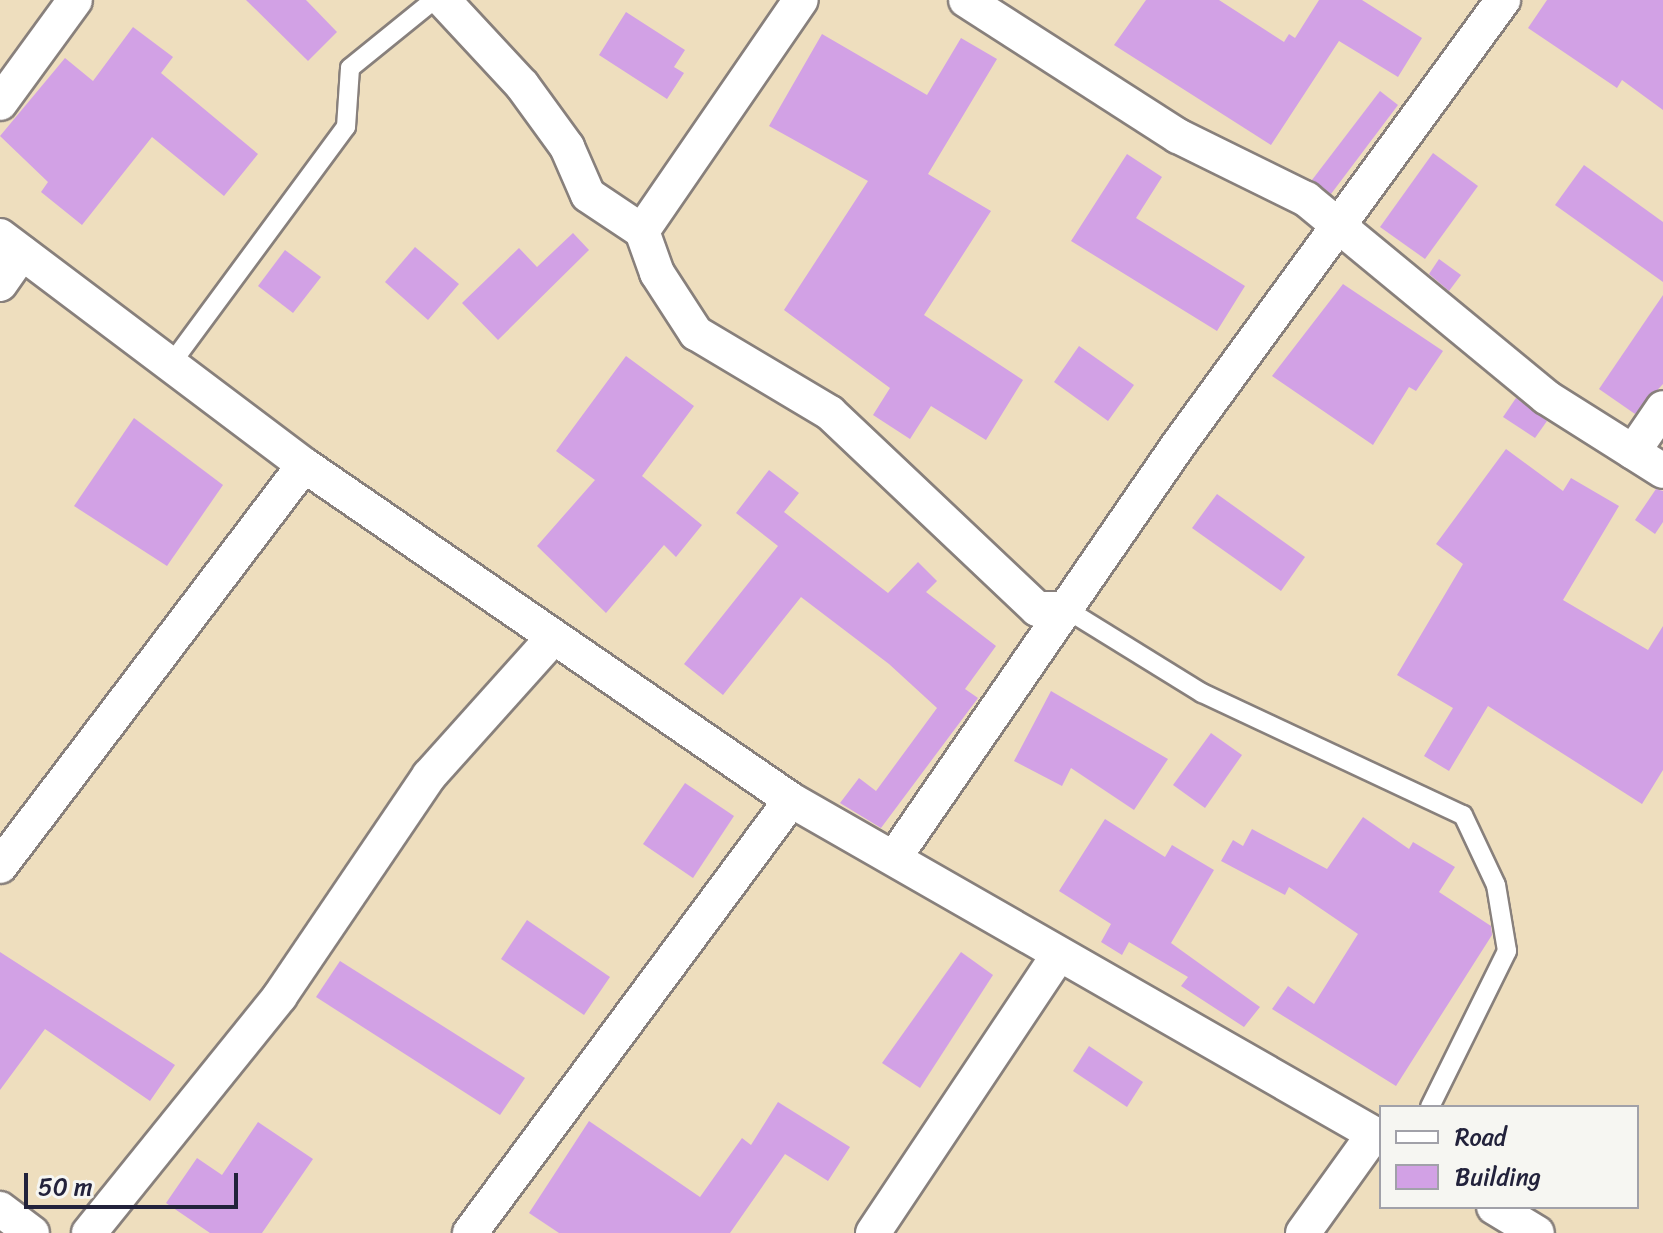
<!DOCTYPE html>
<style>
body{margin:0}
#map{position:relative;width:1663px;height:1233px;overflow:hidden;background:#eedebe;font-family:Sriracha,sans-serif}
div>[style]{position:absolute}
.building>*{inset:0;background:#d2a1e5}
.roads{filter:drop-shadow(2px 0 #88807c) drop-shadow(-2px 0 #88807c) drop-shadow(0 2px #88807c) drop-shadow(0 -2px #88807c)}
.service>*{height:18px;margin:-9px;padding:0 9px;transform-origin:9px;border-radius:9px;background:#fff}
.minor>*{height:34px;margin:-17px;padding:0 17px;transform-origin:17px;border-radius:17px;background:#fff}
span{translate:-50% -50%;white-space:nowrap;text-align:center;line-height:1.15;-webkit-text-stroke:6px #f6f6f2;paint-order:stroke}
.legend{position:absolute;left:1379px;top:1105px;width:260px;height:104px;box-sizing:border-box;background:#f6f6f2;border:2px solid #a1a1a9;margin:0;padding:10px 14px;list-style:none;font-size:24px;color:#22223b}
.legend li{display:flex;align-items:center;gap:16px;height:40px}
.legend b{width:40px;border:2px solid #a1a1a9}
.scale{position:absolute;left:24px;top:1173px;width:214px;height:36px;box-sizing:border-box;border:4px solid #22223b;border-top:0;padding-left:10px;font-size:24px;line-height:28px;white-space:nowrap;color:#22223b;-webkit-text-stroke:6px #f6f6f2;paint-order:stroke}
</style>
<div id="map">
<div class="building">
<div style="clip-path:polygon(246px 0,306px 0,337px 32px,308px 61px)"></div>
<div style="clip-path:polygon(1146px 0,1219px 0,1284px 42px,1289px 34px,1295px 38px,1319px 0,1362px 0,1422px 38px,1398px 77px,1339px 41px,1271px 145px,1114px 45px)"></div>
<div style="clip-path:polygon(1547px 0,1663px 0,1663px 110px,1622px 80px,1617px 88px,1528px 28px)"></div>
<div style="clip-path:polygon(626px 12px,685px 50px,674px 67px,684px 73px,667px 99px,599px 55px)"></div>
<div style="clip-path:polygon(133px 27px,173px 57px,161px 73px,258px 154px,224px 196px,152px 137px,82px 225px,41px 192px,48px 182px,0 136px,65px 58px,93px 81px)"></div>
<div style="clip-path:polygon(822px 34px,927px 95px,961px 38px,997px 59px,928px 174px,991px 211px,924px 315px,1023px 380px,986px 440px,931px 406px,910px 439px,873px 415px,890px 388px,784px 310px,868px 181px,769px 126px)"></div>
<div style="clip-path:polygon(1380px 91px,1398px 105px,1331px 194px,1312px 180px)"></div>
<div style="clip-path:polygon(1433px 153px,1478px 186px,1425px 259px,1380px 227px)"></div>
<div style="clip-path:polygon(1127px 154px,1162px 177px,1136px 218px,1245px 286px,1217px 331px,1071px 241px)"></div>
<div style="clip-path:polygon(1584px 165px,1663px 222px,1663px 282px,1555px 205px)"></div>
<div style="clip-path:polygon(573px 233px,589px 250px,498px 340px,462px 303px,519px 248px,537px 267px)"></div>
<div style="clip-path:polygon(415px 247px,459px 284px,428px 320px,385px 282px)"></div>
<div style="clip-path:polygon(285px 250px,321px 277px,293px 313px,258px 286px)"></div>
<div style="clip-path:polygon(1439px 259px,1461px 275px,1449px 291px,1429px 274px)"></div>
<div style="clip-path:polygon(1343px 284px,1443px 351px,1416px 391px,1409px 387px,1373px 445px,1272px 376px)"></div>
<div style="clip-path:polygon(1663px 295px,1663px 384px,1635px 414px,1599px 389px)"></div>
<div style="clip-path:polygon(1079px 346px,1134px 385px,1108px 421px,1054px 382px)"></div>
<div style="clip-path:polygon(626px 356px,694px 406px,642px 476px,702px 525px,676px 557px,664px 545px,606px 613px,537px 546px,595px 480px,556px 451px)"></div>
<div style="clip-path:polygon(1516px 398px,1547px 421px,1535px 438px,1503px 417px)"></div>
<div style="clip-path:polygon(134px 418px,223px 485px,167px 566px,74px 506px)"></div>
<div style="clip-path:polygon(1506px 449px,1563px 491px,1571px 478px,1619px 506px,1563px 600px,1648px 650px,1663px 626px,1663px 770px,1642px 804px,1488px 706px,1449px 771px,1424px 756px,1453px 708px,1397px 675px,1463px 564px,1436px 544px)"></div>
<div style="clip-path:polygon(769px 470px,799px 493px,784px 512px,888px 593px,918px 562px,937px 581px,926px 592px,996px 646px,965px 689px,978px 698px,881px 828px,840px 803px,859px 778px,876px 791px,937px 708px,889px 664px,801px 597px,723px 695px,684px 664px,778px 546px,736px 513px)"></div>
<div style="clip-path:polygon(1656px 489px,1663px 491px,1663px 522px,1655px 534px,1635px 520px)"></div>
<div style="clip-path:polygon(1217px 494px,1305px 557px,1281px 591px,1192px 528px)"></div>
<div style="clip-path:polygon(1051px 691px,1168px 759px,1134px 810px,1071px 768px,1062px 786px,1014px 761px)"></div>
<div style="clip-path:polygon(1211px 733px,1242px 755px,1205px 808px,1173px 785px)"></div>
<div style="clip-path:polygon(685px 783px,734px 816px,693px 878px,643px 844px)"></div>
<div style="clip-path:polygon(1363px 817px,1409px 849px,1413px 842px,1455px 867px,1439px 892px,1491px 926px,1492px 935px,1396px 1086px,1272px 1009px,1288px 986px,1314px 1004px,1358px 934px,1289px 887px,1285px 895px,1221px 861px,1233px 840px,1243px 846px,1252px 829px,1327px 869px)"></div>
<div style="clip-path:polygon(1105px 819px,1165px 857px,1172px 845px,1214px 870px,1171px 943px,1260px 1007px,1244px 1027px,1181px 986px,1188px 977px,1129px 942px,1122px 955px,1101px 942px,1111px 924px,1059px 891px)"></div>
<div style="clip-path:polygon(527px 920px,610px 977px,584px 1015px,501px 959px)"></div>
<div style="clip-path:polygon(0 952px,175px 1065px,150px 1101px,45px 1029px,0 1090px)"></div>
<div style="clip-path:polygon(961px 952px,993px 975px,920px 1088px,882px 1063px)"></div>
<div style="clip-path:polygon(340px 961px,525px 1078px,500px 1115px,316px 997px)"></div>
<div style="clip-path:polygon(1089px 1046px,1143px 1082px,1127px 1107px,1073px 1071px)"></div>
<div style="clip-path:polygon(778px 1102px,850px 1147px,828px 1181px,785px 1154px,730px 1233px,559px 1233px,529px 1213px,589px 1121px,700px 1197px,742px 1138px,751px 1145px)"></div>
<div style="clip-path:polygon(258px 1122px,313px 1159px,262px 1233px,210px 1233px,166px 1203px,197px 1158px,222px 1175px)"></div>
</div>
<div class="roads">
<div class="service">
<div style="left:171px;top:364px;width:295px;rotate:-53.6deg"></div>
<div style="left:346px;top:127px;width:59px;rotate:-86.1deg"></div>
<div style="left:350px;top:68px;width:108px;rotate:-39deg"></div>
<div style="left:1066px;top:609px;width:160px;rotate:31.7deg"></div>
<div style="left:1202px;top:693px;width:288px;rotate:25.1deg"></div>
<div style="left:1463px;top:815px;width:77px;rotate:64.8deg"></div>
<div style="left:1496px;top:885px;width:67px;rotate:80.5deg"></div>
<div style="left:1507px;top:951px;width:174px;rotate:116.3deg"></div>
</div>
<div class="minor">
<div style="left:443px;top:0;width:116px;rotate:47.1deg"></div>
<div style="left:522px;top:85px;width:77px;rotate:54deg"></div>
<div style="left:567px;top:147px;width:52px;rotate:66.4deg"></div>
<div style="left:588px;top:195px;width:65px;rotate:33.7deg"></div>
<div style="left:642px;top:231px;width:280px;rotate:-55.5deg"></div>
<div style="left:966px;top:0;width:252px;rotate:32.7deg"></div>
<div style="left:1178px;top:136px;width:143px;rotate:26.2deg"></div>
<div style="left:1306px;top:199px;width:311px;rotate:39.5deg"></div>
<div style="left:1546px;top:397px;width:138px;rotate:32.3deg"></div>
<div style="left:0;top:103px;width:127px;rotate:-53.9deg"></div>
<div style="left:642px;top:231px;width:45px;rotate:70.3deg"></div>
<div style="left:657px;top:273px;width:72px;rotate:57deg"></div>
<div style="left:696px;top:333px;width:156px;rotate:30.8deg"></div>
<div style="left:830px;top:413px;width:285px;rotate:43.4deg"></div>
<div style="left:1037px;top:609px;width:29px"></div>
<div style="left:0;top:236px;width:381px;rotate:37deg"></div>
<div style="left:304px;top:465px;width:591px;rotate:34.52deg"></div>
<div style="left:791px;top:800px;width:680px;rotate:29.81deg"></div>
<div style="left:0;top:284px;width:38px;rotate:-55deg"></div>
<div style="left:1633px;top:452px;width:53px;rotate:-55.7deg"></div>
<div style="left:894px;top:858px;width:503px;rotate:-55.46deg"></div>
<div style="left:1179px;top:444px;width:550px;rotate:-53.88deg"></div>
<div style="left:0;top:866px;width:503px;rotate:-52.83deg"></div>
<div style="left:1494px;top:1207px;width:50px;rotate:31.2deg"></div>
<div style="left:0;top:1209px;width:40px;rotate:37deg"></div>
<div style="left:89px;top:1233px;width:304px;rotate:-51.1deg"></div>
<div style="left:280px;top:996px;width:266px;rotate:-55.9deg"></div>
<div style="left:429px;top:776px;width:186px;rotate:-48.1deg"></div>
<div style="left:470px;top:1233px;width:539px;rotate:-53.45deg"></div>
<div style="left:873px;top:1233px;width:335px;rotate:-56.3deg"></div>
<div style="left:1303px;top:1233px;width:122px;rotate:-54.4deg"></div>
</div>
</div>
<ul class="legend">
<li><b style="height:10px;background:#fff"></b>Road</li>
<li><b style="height:22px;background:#d2a1e5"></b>Building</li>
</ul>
<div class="scale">50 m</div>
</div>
